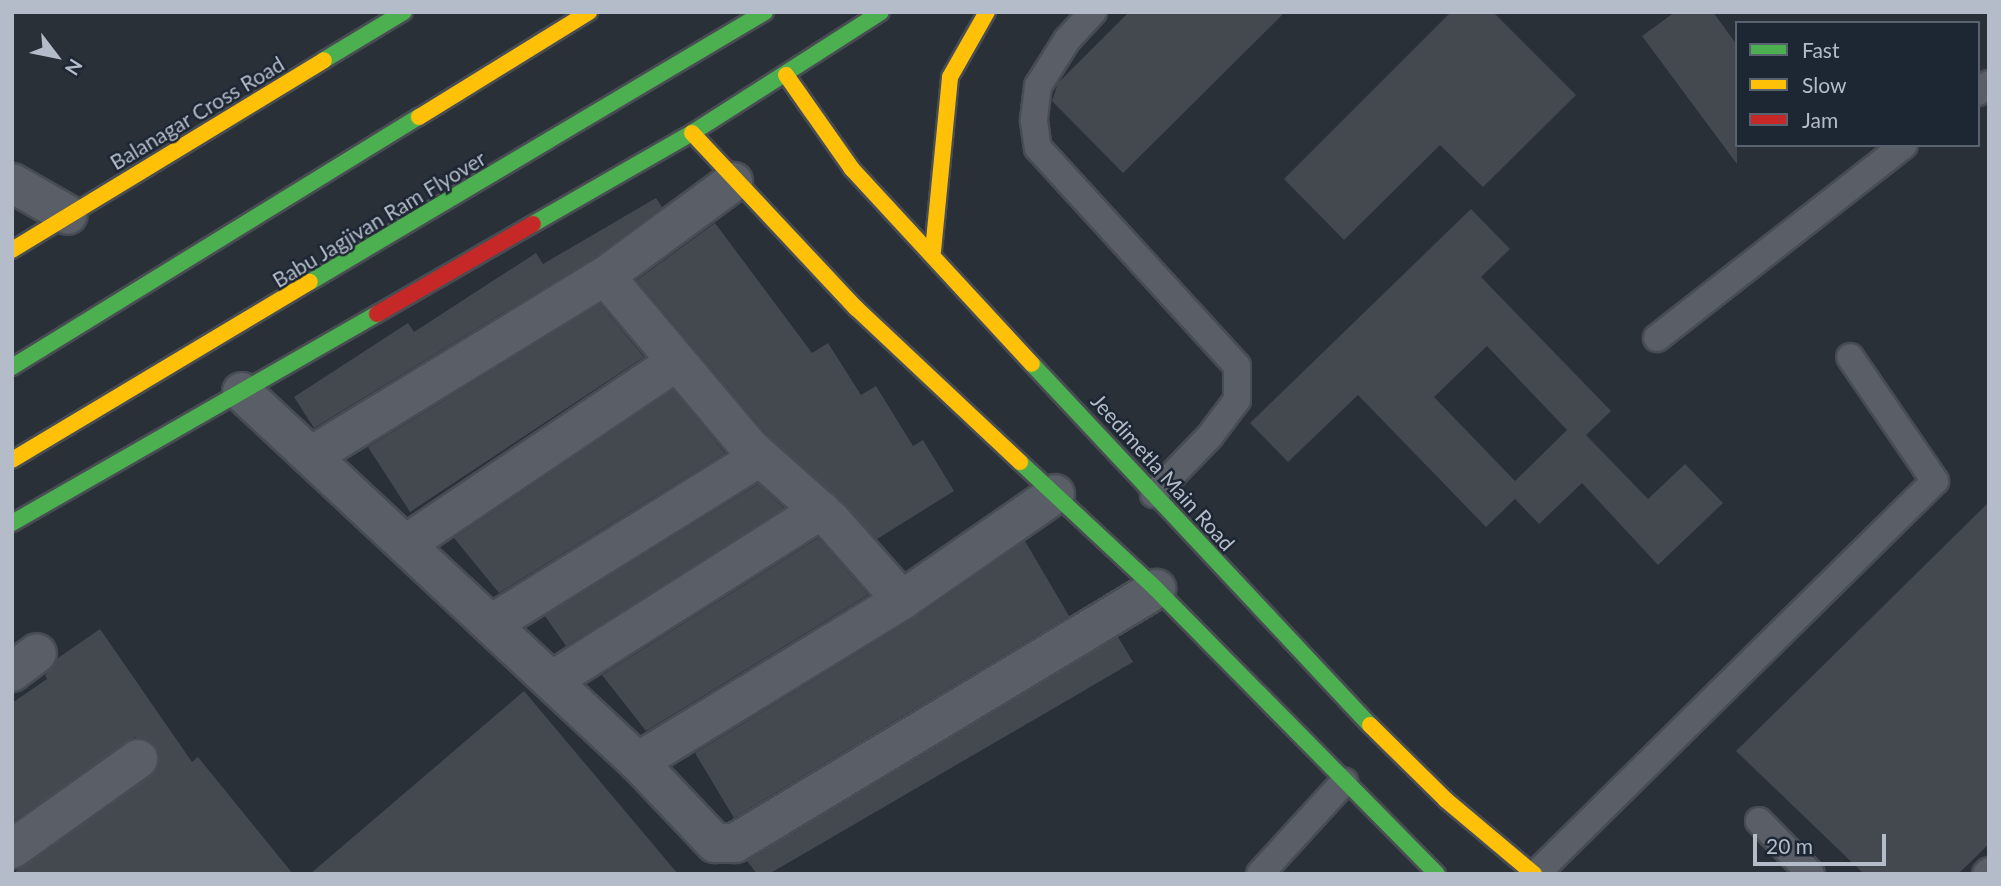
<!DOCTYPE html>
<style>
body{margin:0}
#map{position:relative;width:2001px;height:886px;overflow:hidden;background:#2a3038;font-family:Lato,sans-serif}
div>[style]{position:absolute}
.building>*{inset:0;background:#444950}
.roads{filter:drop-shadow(2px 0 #484c53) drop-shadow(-2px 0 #484c53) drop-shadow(0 2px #484c53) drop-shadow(0 -2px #484c53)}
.lane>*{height:26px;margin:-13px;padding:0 13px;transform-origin:13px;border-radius:13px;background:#5a5e66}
.street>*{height:38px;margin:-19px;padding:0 19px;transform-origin:19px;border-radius:19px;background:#5a5e66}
.fast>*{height:16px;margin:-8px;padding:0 8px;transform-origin:8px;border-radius:8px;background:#4caf50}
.slow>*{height:16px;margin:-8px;padding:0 8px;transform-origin:8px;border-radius:8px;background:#ffc107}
.jam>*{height:16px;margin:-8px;padding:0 8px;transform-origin:8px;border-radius:8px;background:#c62828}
span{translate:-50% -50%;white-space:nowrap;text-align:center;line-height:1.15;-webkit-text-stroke:5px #1d2633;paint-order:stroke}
.street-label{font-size:21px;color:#b4bcc9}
.frame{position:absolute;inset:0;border:14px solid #b4bcc9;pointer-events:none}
.legend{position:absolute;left:1735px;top:21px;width:245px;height:126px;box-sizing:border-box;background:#1d2633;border:2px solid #59626f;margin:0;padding:9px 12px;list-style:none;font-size:21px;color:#b4bcc9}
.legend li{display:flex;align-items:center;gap:14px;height:35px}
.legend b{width:35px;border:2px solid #59626f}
.north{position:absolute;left:21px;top:21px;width:70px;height:70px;-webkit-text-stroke:5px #1d2633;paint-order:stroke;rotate:122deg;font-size:19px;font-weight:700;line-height:28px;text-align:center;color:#b4bcc9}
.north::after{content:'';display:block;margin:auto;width:24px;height:32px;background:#b4bcc9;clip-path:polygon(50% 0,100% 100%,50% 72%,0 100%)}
.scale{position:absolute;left:1753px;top:834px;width:133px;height:32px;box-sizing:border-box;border:4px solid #b4bcc9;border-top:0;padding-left:9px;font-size:21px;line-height:24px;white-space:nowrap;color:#b4bcc9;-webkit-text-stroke:5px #1d2633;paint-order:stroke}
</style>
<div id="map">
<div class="building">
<div style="clip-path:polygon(1129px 12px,1285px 12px,1123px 173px,1052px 101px,1058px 83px)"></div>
<div style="clip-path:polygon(1451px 12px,1493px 12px,1576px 95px,1483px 187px,1440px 145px,1344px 240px,1284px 179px)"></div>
<div style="clip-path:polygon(1675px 12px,1713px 12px,1737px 45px,1737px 164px,1642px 36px)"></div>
<div style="clip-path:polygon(656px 198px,662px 207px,593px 258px,314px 428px,294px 397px,408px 323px,414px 332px,536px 253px,543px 264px)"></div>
<div style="clip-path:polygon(evenodd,1471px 209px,1510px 249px,1481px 277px,1611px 411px,1586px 435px,1648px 499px,1685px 464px,1723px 503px,1658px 565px,1582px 483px,1539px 524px,1515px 499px,1486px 527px,1358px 395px,1288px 462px,1250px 423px,1471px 209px,1487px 346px,1567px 430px,1515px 481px,1434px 397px,1487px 346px)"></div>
<div style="clip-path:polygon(715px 223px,812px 353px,828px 343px,861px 395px,876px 386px,913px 446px,923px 440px,954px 491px,877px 539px,766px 433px,637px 280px)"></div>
<div style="clip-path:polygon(600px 304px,644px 357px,410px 512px,368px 447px)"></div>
<div style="clip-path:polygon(673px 390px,725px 453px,499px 593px,454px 538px)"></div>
<div style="clip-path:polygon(758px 484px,784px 508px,566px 646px,545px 616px)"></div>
<div style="clip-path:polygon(1989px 502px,1989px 844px,1958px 874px,1864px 874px,1736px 751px)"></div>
<div style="clip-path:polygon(818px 538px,868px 595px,646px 731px,602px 675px)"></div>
<div style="clip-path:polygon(1025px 541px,1069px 616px,734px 818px,695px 753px,913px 619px)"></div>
<div style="clip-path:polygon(100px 629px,192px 762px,198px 757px,293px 874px,12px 874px,158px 767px,155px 746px,135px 737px,12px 822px,12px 703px,47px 679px,45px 675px,58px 658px)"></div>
<div style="clip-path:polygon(1118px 637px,1133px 662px,769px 874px,757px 874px,747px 861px)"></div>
<div style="clip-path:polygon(524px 691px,678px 874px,310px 874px)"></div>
</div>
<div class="roads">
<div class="lane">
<div style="left:1093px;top:12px;width:38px;rotate:133deg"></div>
<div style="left:1067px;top:40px;width:54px;rotate:122.2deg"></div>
<div style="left:1038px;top:86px;width:35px;rotate:97deg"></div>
<div style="left:1034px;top:121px;width:27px;rotate:82deg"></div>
<div style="left:1038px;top:148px;width:295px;rotate:47.6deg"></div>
<div style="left:1237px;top:366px;width:34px;rotate:90deg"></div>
<div style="left:1237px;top:400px;width:45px;rotate:126.9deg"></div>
<div style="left:1210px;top:436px;width:81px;rotate:134deg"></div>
<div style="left:1978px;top:92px;width:14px;rotate:-36deg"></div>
<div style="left:1657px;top:338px;width:313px;rotate:-38deg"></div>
<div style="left:1759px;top:821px;width:74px;rotate:45.5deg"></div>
<div style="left:1260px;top:874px;width:125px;rotate:-47.6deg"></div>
<div style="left:1536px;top:874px;width:560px;rotate:-44.57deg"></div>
<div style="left:1935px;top:481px;width:150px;rotate:-124.4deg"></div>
<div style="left:1986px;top:874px;width:4px;rotate:-45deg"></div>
</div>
<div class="street">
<div style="left:12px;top:183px;width:64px;rotate:29.7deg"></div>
<div style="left:605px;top:276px;width:159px;rotate:-36.3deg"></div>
<div style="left:242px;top:392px;width:542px;rotate:43.06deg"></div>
<div style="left:638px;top:762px;width:310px;rotate:-31.5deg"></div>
<div style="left:902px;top:600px;width:186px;rotate:-34.7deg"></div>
<div style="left:311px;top:456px;width:345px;rotate:-31.5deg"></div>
<div style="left:605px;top:276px;width:225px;rotate:49.9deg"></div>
<div style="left:750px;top:448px;width:108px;rotate:41.6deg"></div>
<div style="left:831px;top:520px;width:107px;rotate:48.4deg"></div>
<div style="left:409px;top:542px;width:323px;rotate:-34deg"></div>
<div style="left:493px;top:623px;width:314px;rotate:-31.9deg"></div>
<div style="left:12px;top:672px;width:31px;rotate:-37deg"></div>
<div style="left:553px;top:680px;width:317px;rotate:-32.4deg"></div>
<div style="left:638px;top:762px;width:112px;rotate:46.5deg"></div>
<div style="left:715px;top:843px;width:20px"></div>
<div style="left:735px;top:843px;width:492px;rotate:-31.1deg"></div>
<div style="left:12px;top:849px;width:155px;rotate:-35.5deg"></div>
</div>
<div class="fast">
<div style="left:324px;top:60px;width:93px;rotate:-31deg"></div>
<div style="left:533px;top:224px;width:183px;rotate:-29.8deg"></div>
<div style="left:692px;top:133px;width:224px;rotate:-32.6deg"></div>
<div style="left:310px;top:282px;width:529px;rotate:-30.69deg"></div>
<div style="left:1032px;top:364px;width:495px;rotate:46.9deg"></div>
<div style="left:12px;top:367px;width:478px;rotate:-31.6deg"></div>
<div style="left:1020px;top:462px;width:186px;rotate:43deg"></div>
<div style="left:1156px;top:589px;width:400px;rotate:45.4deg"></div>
<div style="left:12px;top:523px;width:421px;rotate:-29.8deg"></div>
</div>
<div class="slow">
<div style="left:786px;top:75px;width:115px;rotate:54.9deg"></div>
<div style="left:852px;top:169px;width:265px;rotate:47.3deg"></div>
<div style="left:419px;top:117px;width:200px;rotate:-31.7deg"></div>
<div style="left:692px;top:133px;width:240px;rotate:46.9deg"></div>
<div style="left:856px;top:308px;width:225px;rotate:43.2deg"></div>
<div style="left:12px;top:250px;width:365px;rotate:-31.3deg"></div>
<div style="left:933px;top:251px;width:175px;rotate:-84.4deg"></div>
<div style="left:950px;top:77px;width:75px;rotate:-60.4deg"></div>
<div style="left:12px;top:460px;width:347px;rotate:-30.9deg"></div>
<div style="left:1370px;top:725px;width:107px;rotate:44.6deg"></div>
<div style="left:1446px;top:800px;width:115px;rotate:40.1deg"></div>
</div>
<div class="jam">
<div style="left:377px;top:314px;width:180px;rotate:-30deg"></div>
</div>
</div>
<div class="street-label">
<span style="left:197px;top:113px;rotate:-31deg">Balanagar Cross Road</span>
<span style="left:379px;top:219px;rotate:-31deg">Babu Jagjivan Ram Flyover</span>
<span style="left:1163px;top:472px;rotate:48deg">Jeedimetla Main Road</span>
</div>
<div class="frame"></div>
<ul class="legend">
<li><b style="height:9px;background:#4caf50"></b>Fast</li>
<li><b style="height:9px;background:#ffc107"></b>Slow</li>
<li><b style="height:9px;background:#c62828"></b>Jam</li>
</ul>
<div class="north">N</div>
<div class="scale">20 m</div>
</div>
